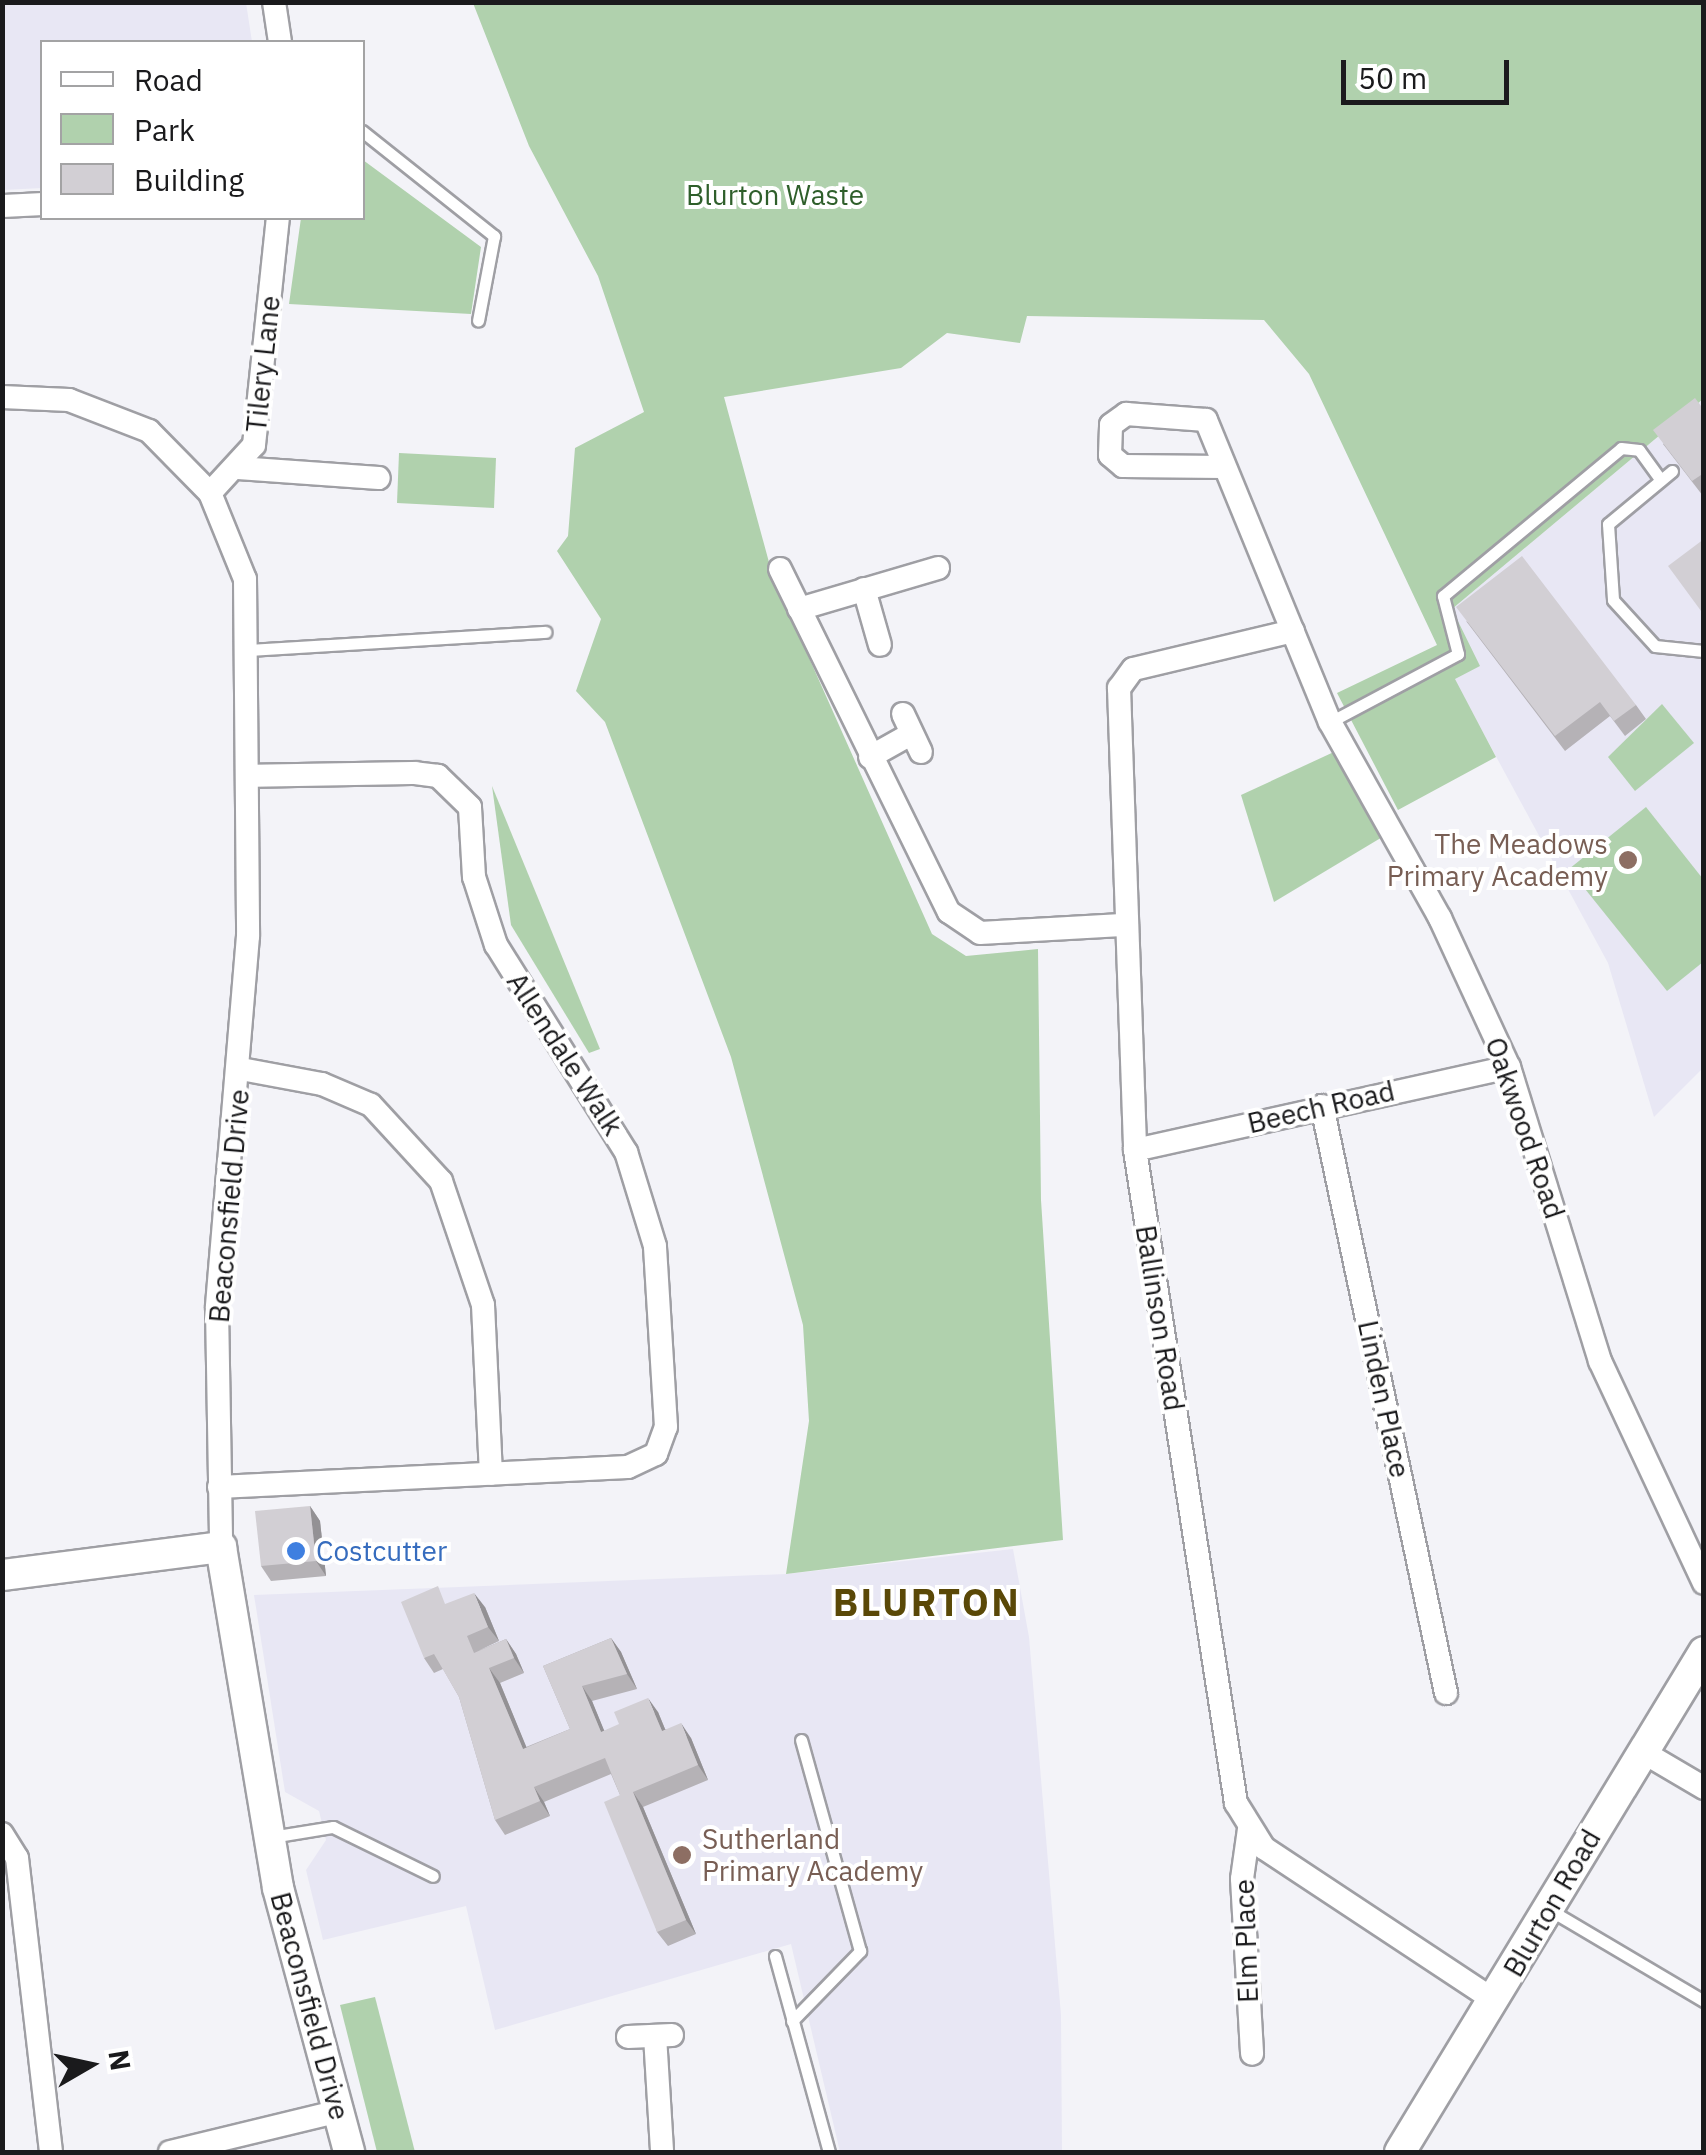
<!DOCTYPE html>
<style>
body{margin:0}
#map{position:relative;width:1706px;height:2155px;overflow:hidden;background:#f3f3f8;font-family:"IBM Plex Sans",sans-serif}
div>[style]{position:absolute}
.built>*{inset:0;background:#e8e7f4}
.green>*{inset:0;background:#b0d1ad}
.roads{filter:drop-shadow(2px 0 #9f9fa4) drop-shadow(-2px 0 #9f9fa4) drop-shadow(0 2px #9f9fa4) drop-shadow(0 -2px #9f9fa4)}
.service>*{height:11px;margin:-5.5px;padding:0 5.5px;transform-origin:5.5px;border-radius:5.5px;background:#fff}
.minor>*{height:22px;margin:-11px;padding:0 11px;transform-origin:11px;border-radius:11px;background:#fff}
.tertiary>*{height:30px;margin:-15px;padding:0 15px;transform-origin:15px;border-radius:15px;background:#fff}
.wall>*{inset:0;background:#b5b2b6}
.shaded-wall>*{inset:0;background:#939194}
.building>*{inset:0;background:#d2cfd4}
.dots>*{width:28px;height:28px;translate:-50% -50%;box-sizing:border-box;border:5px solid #fff;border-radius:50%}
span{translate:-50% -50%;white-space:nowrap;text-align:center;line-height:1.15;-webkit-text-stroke:8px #fff;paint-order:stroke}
.park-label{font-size:28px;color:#2f5f2b}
.street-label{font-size:28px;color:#1a1a1c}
.education-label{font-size:28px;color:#785e54}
.right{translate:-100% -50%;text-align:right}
.left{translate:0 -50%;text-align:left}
.shop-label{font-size:28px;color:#366cbe}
.district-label{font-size:38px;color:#5a4807;font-weight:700;letter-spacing:2.5px}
.frame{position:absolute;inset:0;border:5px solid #1a1a1c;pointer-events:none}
.legend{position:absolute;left:40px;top:40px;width:325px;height:180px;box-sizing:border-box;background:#fff;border:2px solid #a3a3a4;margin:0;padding:12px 18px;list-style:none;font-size:30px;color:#1a1a1c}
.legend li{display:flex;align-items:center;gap:20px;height:50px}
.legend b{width:50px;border:2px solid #a3a3a4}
.north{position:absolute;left:40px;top:2015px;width:100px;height:100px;-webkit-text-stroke:8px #fff;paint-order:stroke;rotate:81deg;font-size:28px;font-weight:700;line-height:40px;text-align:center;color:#1a1a1c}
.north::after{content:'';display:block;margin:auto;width:35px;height:45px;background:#1a1a1c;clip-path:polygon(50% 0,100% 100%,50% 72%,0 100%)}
.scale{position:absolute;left:1341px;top:60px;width:168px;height:45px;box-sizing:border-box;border:5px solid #1a1a1c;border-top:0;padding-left:12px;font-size:30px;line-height:35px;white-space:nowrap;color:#1a1a1c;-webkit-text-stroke:8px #fff;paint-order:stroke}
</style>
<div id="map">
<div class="built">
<div style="clip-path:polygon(3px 2px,246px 3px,252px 42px,42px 42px,42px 188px,3px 190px)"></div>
<div style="clip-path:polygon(1703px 399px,1704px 1067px,1654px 1117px,1608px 963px,1454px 679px,1452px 609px)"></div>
<div style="clip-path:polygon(1013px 1549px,1029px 1637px,1061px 2015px,1062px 2152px,840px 2152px,791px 1944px,495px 2030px,466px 1906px,323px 1940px,306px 1870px,326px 1840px,319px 1811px,285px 1792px,254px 1595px,786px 1574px)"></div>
</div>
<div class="green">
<div style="clip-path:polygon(473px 3px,1703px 3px,1703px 399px,1452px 609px,1480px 666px,1455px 679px,1496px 757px,1398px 810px,1337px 693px,1437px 645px,1309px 374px,1264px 320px,1027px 316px,1020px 343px,947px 333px,901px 368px,724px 397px,773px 577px,932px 934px,966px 956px,1038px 949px,1041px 1200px,1063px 1540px,786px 1574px,809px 1421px,803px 1325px,731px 1057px,605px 722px,576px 691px,601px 619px,557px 551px,568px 536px,575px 448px,644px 412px,598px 276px,529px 146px)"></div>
<div style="clip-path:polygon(363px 160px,481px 247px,471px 314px,289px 304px,301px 218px,362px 218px)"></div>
<div style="clip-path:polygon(399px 453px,496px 458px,494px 508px,397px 503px)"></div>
<div style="clip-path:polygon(1662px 704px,1694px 743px,1635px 791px,1608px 757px)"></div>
<div style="clip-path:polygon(1336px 751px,1384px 836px,1274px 902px,1241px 795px)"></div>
<div style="clip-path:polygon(492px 786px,600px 1049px,589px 1053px,511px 925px)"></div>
<div style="clip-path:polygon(1646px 807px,1703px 879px,1703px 962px,1667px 991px,1569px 869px)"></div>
<div style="clip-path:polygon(375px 1997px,415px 2152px,377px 2152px,340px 2005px)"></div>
</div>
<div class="roads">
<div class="service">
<div style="left:362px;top:131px;width:169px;rotate:38.5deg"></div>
<div style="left:494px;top:236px;width:86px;rotate:100.7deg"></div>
<div style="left:1672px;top:471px;width:83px;rotate:140.4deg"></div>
<div style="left:1608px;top:524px;width:76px;rotate:86.2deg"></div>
<div style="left:1613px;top:600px;width:62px;rotate:47.6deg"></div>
<div style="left:1655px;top:646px;width:49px;rotate:5.8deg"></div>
<div style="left:250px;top:650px;width:296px;rotate:-3.5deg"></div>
<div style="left:1330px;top:722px;width:145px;rotate:-28deg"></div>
<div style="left:1458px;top:654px;width:60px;rotate:-104.5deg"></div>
<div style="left:1443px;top:596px;width:231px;rotate:-39.7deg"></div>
<div style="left:1621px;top:448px;width:18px;rotate:6deg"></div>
<div style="left:1639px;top:450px;width:37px;rotate:54deg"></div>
<div style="left:271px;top:1837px;width:63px;rotate:-9.2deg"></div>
<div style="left:333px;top:1827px;width:111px;rotate:26.1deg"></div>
<div style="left:1550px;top:1910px;width:179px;rotate:30.6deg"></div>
<div style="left:775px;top:1956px;width:203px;rotate:74.6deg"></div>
<div style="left:792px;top:2021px;width:98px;rotate:-45.8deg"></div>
<div style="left:860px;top:1951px;width:219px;rotate:-105.6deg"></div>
</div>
<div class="minor">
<div style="left:274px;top:2px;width:40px;rotate:81.5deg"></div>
<div style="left:2px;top:206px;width:40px;rotate:-2.9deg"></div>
<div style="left:2px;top:397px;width:67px;rotate:2.6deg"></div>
<div style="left:69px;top:400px;width:86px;rotate:21.2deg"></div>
<div style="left:149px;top:431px;width:87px;rotate:45.5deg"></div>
<div style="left:210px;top:493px;width:93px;rotate:67.9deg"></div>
<div style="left:245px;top:579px;width:357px;rotate:89.5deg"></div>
<div style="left:248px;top:936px;width:373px;rotate:94.8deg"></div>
<div style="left:217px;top:1308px;width:239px;rotate:89deg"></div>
<div style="left:1224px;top:467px;width:101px;rotate:-179.4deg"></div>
<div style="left:1123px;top:466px;width:17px;rotate:-140deg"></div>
<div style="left:1110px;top:455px;width:30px;rotate:-88deg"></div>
<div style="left:1111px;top:425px;width:19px;rotate:-36deg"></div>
<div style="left:1126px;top:414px;width:80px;rotate:4.3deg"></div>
<div style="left:1206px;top:420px;width:326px;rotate:67.7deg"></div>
<div style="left:1330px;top:722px;width:225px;rotate:60.7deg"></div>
<div style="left:1440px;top:918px;width:164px;rotate:65.2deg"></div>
<div style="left:1509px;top:1067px;width:308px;rotate:72.8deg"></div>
<div style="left:1600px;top:1361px;width:245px;rotate:64.9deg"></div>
<div style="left:238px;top:468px;width:141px;rotate:4.1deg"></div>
<div style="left:210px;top:493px;width:65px;rotate:-47.5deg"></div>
<div style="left:254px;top:445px;width:228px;rotate:-84deg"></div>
<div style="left:780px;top:569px;width:382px;rotate:63.8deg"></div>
<div style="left:949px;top:912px;width:37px;rotate:34deg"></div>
<div style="left:980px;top:933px;width:142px;rotate:-3.2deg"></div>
<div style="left:864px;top:589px;width:58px;rotate:74.1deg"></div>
<div style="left:799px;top:609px;width:145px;rotate:-16.4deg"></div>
<div style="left:1293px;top:631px;width:164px;rotate:166.6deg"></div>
<div style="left:1133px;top:669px;width:24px;rotate:126deg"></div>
<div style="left:1119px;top:688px;width:462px;rotate:88deg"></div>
<div style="left:1135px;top:1150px;width:661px;rotate:81.21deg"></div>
<div style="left:1236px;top:1803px;width:53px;rotate:58.1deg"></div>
<div style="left:1264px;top:1848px;width:277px;rotate:33.5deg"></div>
<div style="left:903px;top:714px;width:42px;rotate:64.7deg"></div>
<div style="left:870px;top:757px;width:47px;rotate:-29.3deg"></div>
<div style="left:241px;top:1069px;width:82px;rotate:10.5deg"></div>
<div style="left:322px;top:1084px;width:53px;rotate:23.2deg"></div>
<div style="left:371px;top:1105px;width:103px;rotate:47.4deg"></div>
<div style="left:441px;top:1181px;width:131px;rotate:71.3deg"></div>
<div style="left:483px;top:1305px;width:169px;rotate:87.3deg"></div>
<div style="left:1322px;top:1106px;width:600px;rotate:78.07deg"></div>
<div style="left:1135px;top:1150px;width:383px;rotate:-12.5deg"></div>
<div style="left:219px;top:1487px;width:409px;rotate:-2.8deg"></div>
<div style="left:628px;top:1467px;width:31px;rotate:-25deg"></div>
<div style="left:656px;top:1454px;width:29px;rotate:-70deg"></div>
<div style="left:666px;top:1427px;width:181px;rotate:-93.5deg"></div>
<div style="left:655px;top:1246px;width:98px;rotate:-107.1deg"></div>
<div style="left:626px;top:1152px;width:244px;rotate:-122.1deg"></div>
<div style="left:496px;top:945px;width:71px;rotate:-107.9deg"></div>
<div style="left:474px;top:877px;width:70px;rotate:-93.3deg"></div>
<div style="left:470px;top:807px;width:45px;rotate:-135.9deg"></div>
<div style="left:438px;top:776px;width:23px;rotate:-173deg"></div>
<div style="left:415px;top:773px;width:164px;rotate:179deg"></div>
<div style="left:1643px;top:1752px;width:71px;rotate:30.5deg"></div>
<div style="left:1249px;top:1829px;width:50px;rotate:98deg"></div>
<div style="left:1242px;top:1879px;width:175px;rotate:86.7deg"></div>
<div style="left:2px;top:1834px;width:28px;rotate:58deg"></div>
<div style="left:17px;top:1858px;width:296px;rotate:83.4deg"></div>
<div style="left:655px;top:2036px;width:116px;rotate:86.5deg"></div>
<div style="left:628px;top:2037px;width:44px;rotate:-2.6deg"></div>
<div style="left:170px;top:2152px;width:174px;rotate:-13.6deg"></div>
</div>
<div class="tertiary">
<div style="left:2px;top:1575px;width:221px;rotate:-7.3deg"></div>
<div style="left:221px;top:1547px;width:346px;rotate:80.5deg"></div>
<div style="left:278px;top:1888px;width:273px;rotate:74.9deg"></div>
<div style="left:1400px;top:2152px;width:585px;rotate:-58.7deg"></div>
</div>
</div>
<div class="wall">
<div style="clip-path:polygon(1704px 410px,1704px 495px,1703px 496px,1663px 444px)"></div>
<div style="clip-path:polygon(1466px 621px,1636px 705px,1646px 719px,1625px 736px,1610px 716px,1565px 751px)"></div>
<div style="clip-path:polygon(310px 1506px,320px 1521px,326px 1576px,271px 1581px,261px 1566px)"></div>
<div style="clip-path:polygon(485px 1607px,499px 1641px,478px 1651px,506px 1639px,516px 1654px,524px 1673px,500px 1683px,526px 1747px,570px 1729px,543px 1666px,611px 1638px,621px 1652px,637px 1689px,592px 1701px,604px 1731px,658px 1712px,665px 1729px,691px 1738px,708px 1780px,643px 1807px,696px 1934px,668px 1946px,657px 1932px,620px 1795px,611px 1774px,544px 1802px,550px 1816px,505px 1835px,495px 1820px,459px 1697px,443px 1669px,434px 1673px,424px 1658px)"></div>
</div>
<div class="shaded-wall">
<div style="clip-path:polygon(310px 1506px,320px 1521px,326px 1576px,316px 1561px)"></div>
<div style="clip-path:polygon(474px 1593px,485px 1607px,499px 1641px,488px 1627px)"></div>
<div style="clip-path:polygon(611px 1638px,621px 1652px,637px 1689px,627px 1674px)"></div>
<div style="clip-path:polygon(506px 1639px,516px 1654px,524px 1673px,514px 1658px)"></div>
<div style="clip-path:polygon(489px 1668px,500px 1683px,533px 1763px,523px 1749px)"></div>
<div style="clip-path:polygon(582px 1686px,592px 1701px,611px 1747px,601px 1732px)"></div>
<div style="clip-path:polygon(648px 1698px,658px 1712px,672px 1746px,662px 1731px)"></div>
<div style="clip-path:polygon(681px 1723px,691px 1738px,708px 1780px,698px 1765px)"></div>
<div style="clip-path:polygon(534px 1787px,544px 1802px,550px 1816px,540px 1801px)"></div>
<div style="clip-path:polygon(633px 1792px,643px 1807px,696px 1934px,686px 1920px)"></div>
</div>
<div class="building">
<div style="clip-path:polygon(1695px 398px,1704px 410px,1704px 473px,1692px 481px,1653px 430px)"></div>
<div style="clip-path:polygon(1704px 539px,1704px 615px,1668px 566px)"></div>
<div style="clip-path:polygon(1522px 556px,1636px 705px,1614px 721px,1600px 702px,1555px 736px,1456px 607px)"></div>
<div style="clip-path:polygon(310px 1506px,316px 1561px,261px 1566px,255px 1511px)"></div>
<div style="clip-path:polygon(438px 1586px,445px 1604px,474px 1593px,488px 1627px,467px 1636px,474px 1653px,506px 1639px,514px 1658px,489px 1668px,523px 1749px,570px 1729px,543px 1666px,611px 1638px,627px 1674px,582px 1686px,601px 1732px,619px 1724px,614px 1712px,648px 1698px,662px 1731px,681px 1723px,698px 1765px,633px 1792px,686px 1920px,657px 1932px,604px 1802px,620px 1795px,605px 1758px,534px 1787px,540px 1801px,495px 1820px,459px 1697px,434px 1654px,424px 1658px,401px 1602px)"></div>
</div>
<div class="dots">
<div style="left:1628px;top:860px;background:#8d6e63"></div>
<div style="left:296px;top:1551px;background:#3f7fe0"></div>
<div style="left:682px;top:1855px;background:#8d6e63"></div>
</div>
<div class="park-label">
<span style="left:775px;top:195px">Blurton Waste</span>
</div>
<div class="street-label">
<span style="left:263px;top:364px;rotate:-84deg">Tilery Lane</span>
<span style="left:565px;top:1054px;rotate:57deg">Allendale Walk</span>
<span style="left:1321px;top:1107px;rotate:-13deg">Beech Road</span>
<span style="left:1525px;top:1128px;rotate:71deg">Oakwood Road</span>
<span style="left:229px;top:1206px;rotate:-85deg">Beaconsfield Drive</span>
<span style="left:1160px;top:1318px;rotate:81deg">Ballinson Road</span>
<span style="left:1384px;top:1399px;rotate:78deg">Linden Place</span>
<span style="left:1552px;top:1903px;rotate:-60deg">Blurton Road</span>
<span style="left:1246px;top:1941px;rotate:-92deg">Elm Place</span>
<span style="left:310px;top:2006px;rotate:75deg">Beaconsfield Drive</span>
</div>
<div class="education-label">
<span class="right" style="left:1608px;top:860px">The Meadows<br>Primary Academy</span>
<span class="left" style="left:702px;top:1855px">Sutherland<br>Primary Academy</span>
</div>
<div class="shop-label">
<span class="left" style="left:316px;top:1551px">Costcutter</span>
</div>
<div class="district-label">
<span style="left:927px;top:1602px">BLURTON</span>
</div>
<div class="frame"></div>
<ul class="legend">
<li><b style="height:12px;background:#fff"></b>Road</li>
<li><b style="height:28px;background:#b0d1ad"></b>Park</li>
<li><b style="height:28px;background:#d2cfd4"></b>Building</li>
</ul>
<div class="north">N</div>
<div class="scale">50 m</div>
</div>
